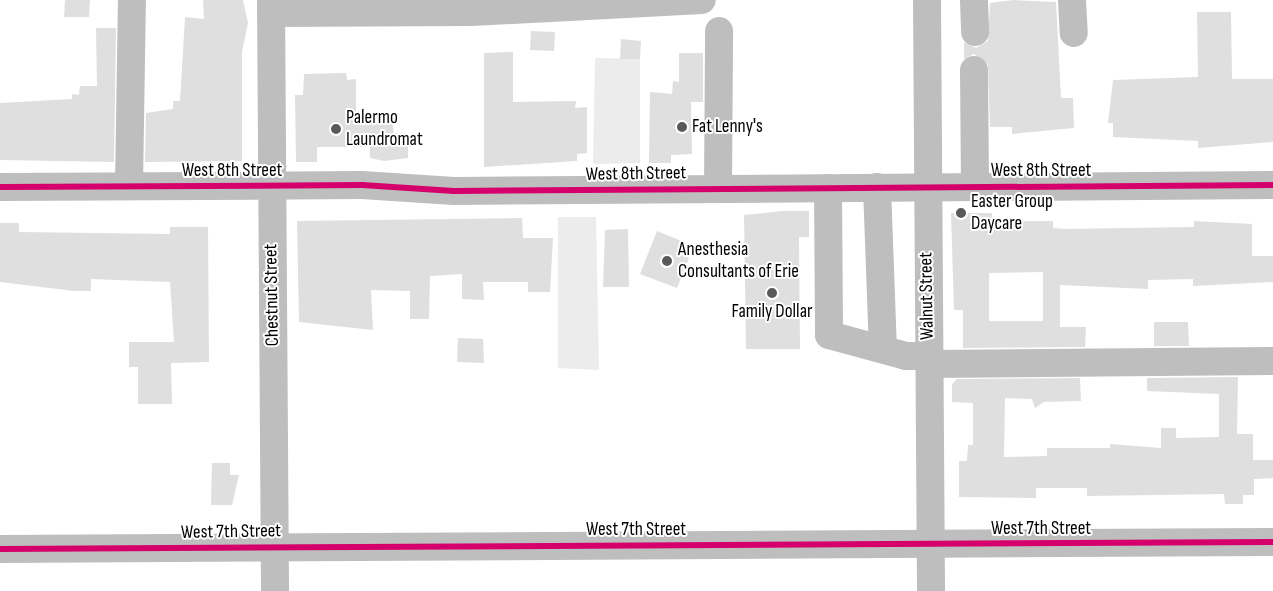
<!DOCTYPE html>
<style>
body{margin:0}
#map{position:relative;width:1273px;height:591px;overflow:hidden;background:#fff;font-family:"Sofia Sans Condensed",sans-serif}
div>[style]{position:absolute}
.green>*{inset:0;background:#ececec}
.building>*{inset:0;background:#dfdfdf}
.minor>*{height:28px;margin:-14px;padding:0 14px;transform-origin:14px;border-radius:14px;background:#bebebe}
.cycleway>*{height:6px;margin:-3px;padding:0 3px;transform-origin:3px;border-radius:3px;background:#d6006c}
.dots>*{width:14px;height:14px;translate:-50% -50%;box-sizing:border-box;border:2px solid #fff;border-radius:50%}
span{translate:-50% -50%;white-space:nowrap;text-align:center;line-height:1.15;-webkit-text-stroke:4px #fff;paint-order:stroke}
.poi-label{font-size:19px;color:#000}
.left{translate:0 -50%;text-align:left}
.street-label{font-size:19px;color:#000}
</style>
<div id="map">
<div class="green">
<div style="clip-path:polygon(595px 58px,640px 59px,640px 163px,593px 164px)"></div>
<div style="clip-path:polygon(558px 217px,596px 217px,599px 370px,558px 368px)"></div>
</div>
<div class="building">
<div style="clip-path:polygon(65px 0,90px 0,89px 17px,64px 17px)"></div>
<div style="clip-path:polygon(203px 0,243px 0,248px 23px,242px 52px,242px 161px,145px 162px,146px 113px,173px 109px,173px 101px,180px 101px,185px 17px,204px 19px)"></div>
<div style="clip-path:polygon(1013px 0,1056px 2px,1061px 98px,1073px 98px,1074px 128px,1012px 134px,1012px 127px,990px 127px,988px 64px,974px 54px,964px 59px,964px 42px,976px 48px,988px 41px,990px 3px)"></div>
<div style="clip-path:polygon(1197px 12px,1231px 12px,1232px 79px,1273px 79px,1273px 142px,1198px 148px,1198px 141px,1113px 137px,1113px 123px,1108px 123px,1113px 80px,1198px 77px)"></div>
<div style="clip-path:polygon(96px 28px,116px 28px,114px 162px,0 160px,0 103px,72px 99px,72px 94px,79px 95px,80px 86px,97px 86px)"></div>
<div style="clip-path:polygon(531px 31px,555px 32px,554px 51px,530px 50px)"></div>
<div style="clip-path:polygon(621px 39px,641px 41px,640px 59px,620px 59px)"></div>
<div style="clip-path:polygon(513px 52px,513px 102px,576px 101px,575px 108px,587px 107px,587px 153px,577px 154px,577px 161px,484px 167px,484px 53px)"></div>
<div style="clip-path:polygon(679px 53px,703px 53px,703px 102px,691px 102px,692px 154px,671px 155px,671px 163px,649px 163px,650px 92px,672px 94px,673px 81px,679px 82px)"></div>
<div style="clip-path:polygon(346px 73px,347px 80px,356px 79px,356px 115px,391px 115px,394px 133px,408px 133px,408px 158px,384px 161px,370px 158px,370px 147px,317px 147px,317px 162px,296px 162px,295px 95px,303px 95px,304px 74px)"></div>
<div style="clip-path:polygon(783px 211px,809px 211px,809px 237px,799px 237px,800px 349px,746px 349px,744px 215px)"></div>
<div style="clip-path:polygon(evenodd,951px 213px,992px 213px,992px 221px,1053px 221px,1053px 228px,1065px 229px,1194px 227px,1194px 221px,1252px 224px,1252px 256px,1273px 256px,1273px 282px,1193px 286px,1193px 279px,1148px 280px,1148px 289px,1060px 285px,1060px 327px,1086px 327px,1085px 347px,963px 348px,963px 310px,954px 310px,951px 213px,1043px 272px,1043px 321px,989px 321px,989px 273px,1043px 272px)"></div>
<div style="clip-path:polygon(522px 218px,523px 238px,553px 238px,550px 292px,528px 292px,528px 282px,483px 282px,484px 300px,462px 299px,462px 274px,430px 276px,429px 319px,410px 319px,410px 291px,371px 290px,373px 330px,299px 322px,297px 221px)"></div>
<div style="clip-path:polygon(0 223px,19px 223px,19px 232px,170px 234px,170px 227px,208px 227px,209px 362px,171px 363px,172px 404px,138px 404px,138px 367px,129px 367px,129px 342px,174px 342px,170px 282px,91px 279px,91px 291px,74px 291px,0 282px)"></div>
<div style="clip-path:polygon(628px 229px,629px 287px,603px 287px,605px 230px)"></div>
<div style="clip-path:polygon(657px 231px,684px 242px,679px 254px,689px 258px,677px 288px,640px 274px)"></div>
<div style="clip-path:polygon(1154px 322px,1188px 322px,1189px 346px,1154px 346px)"></div>
<div style="clip-path:polygon(458px 338px,483px 339px,484px 363px,457px 362px)"></div>
<div style="clip-path:polygon(1238px 377px,1237px 434px,1253px 434px,1253px 460px,1273px 460px,1273px 478px,1254px 479px,1254px 495px,1243px 495px,1243px 504px,1225px 504px,1224px 494px,1087px 496px,1087px 488px,1036px 488px,1036px 498px,959px 497px,959px 461px,967px 461px,968px 445px,973px 445px,973px 403px,952px 402px,952px 384px,957px 379px,1080px 378px,1081px 401px,1044px 402px,1035px 408px,1032px 399px,1005px 398px,1004px 457px,1047px 456px,1047px 448px,1110px 448px,1110px 444px,1161px 448px,1161px 428px,1176px 428px,1176px 438px,1219px 437px,1219px 394px,1147px 391px,1147px 378px)"></div>
<div style="clip-path:polygon(212px 463px,230px 463px,230px 475px,239px 475px,232px 505px,211px 505px)"></div>
</div>
<div class="minor">
<div style="left:271px;top:0;width:591px;rotate:89.61deg"></div>
<div style="left:927px;top:0;width:591px;rotate:89.61deg"></div>
<div style="left:974px;top:0;width:32px;rotate:88deg"></div>
<div style="left:1072px;top:0;width:33px;rotate:87deg"></div>
<div style="left:271px;top:13px;width:201px;rotate:-0.3deg"></div>
<div style="left:472px;top:12px;width:230px;rotate:-3deg"></div>
<div style="left:974px;top:70px;width:116px;rotate:89.5deg"></div>
<div style="left:129px;top:186px;width:186px;rotate:-89.1deg"></div>
<div style="left:0;top:187px;width:362px;rotate:-0.3deg"></div>
<div style="left:362px;top:185px;width:92px;rotate:3.7deg"></div>
<div style="left:454px;top:191px;width:819px;rotate:-0.42deg"></div>
<div style="left:877px;top:187px;width:160px;rotate:87.9deg"></div>
<div style="left:718px;top:188px;width:157px;rotate:-89.6deg"></div>
<div style="left:828px;top:188px;width:147px;rotate:89.6deg"></div>
<div style="left:829px;top:335px;width:80px;rotate:15.3deg"></div>
<div style="left:906px;top:356px;width:22px"></div>
<div style="left:929px;top:364px;width:344px;rotate:-0.5deg"></div>
<div style="left:0;top:549px;width:1273px;rotate:-0.32deg"></div>
</div>
<div class="cycleway">
<div style="left:0;top:187px;width:362px;rotate:-0.3deg"></div>
<div style="left:362px;top:185px;width:92px;rotate:3.7deg"></div>
<div style="left:454px;top:191px;width:819px;rotate:-0.42deg"></div>
<div style="left:0;top:549px;width:1273px;rotate:-0.32deg"></div>
</div>
<div class="dots">
<div style="left:682px;top:127px;background:#595959"></div>
<div style="left:336px;top:129px;background:#595959"></div>
<div style="left:961px;top:213px;background:#595959"></div>
<div style="left:667px;top:261px;background:#595959"></div>
<div style="left:772px;top:293px;background:#595959"></div>
</div>
<div class="poi-label">
<span class="left" style="left:346px;top:129px">Palermo<br>Laundromat</span>
<span class="left" style="left:692px;top:127px">Fat Lenny's</span>
<span class="left" style="left:971px;top:213px">Easter Group<br>Daycare</span>
<span class="left" style="left:678px;top:261px">Anesthesia<br>Consultants of Erie</span>
<span style="left:772px;top:312px">Family Dollar</span>
</div>
<div class="street-label">
<span style="left:232px;top:171px">West 8th Street</span>
<span style="left:1041px;top:171px">West 8th Street</span>
<span style="left:636px;top:174px;rotate:-1deg">West 8th Street</span>
<span style="left:272px;top:295px;rotate:-91deg">Chestnut Street</span>
<span style="left:927px;top:296px;rotate:-91deg">Walnut Street</span>
<span style="left:1041px;top:529px">West 7th Street</span>
<span style="left:636px;top:530px">West 7th Street</span>
<span style="left:231px;top:532px;rotate:-1deg">West 7th Street</span>
</div>
</div>
